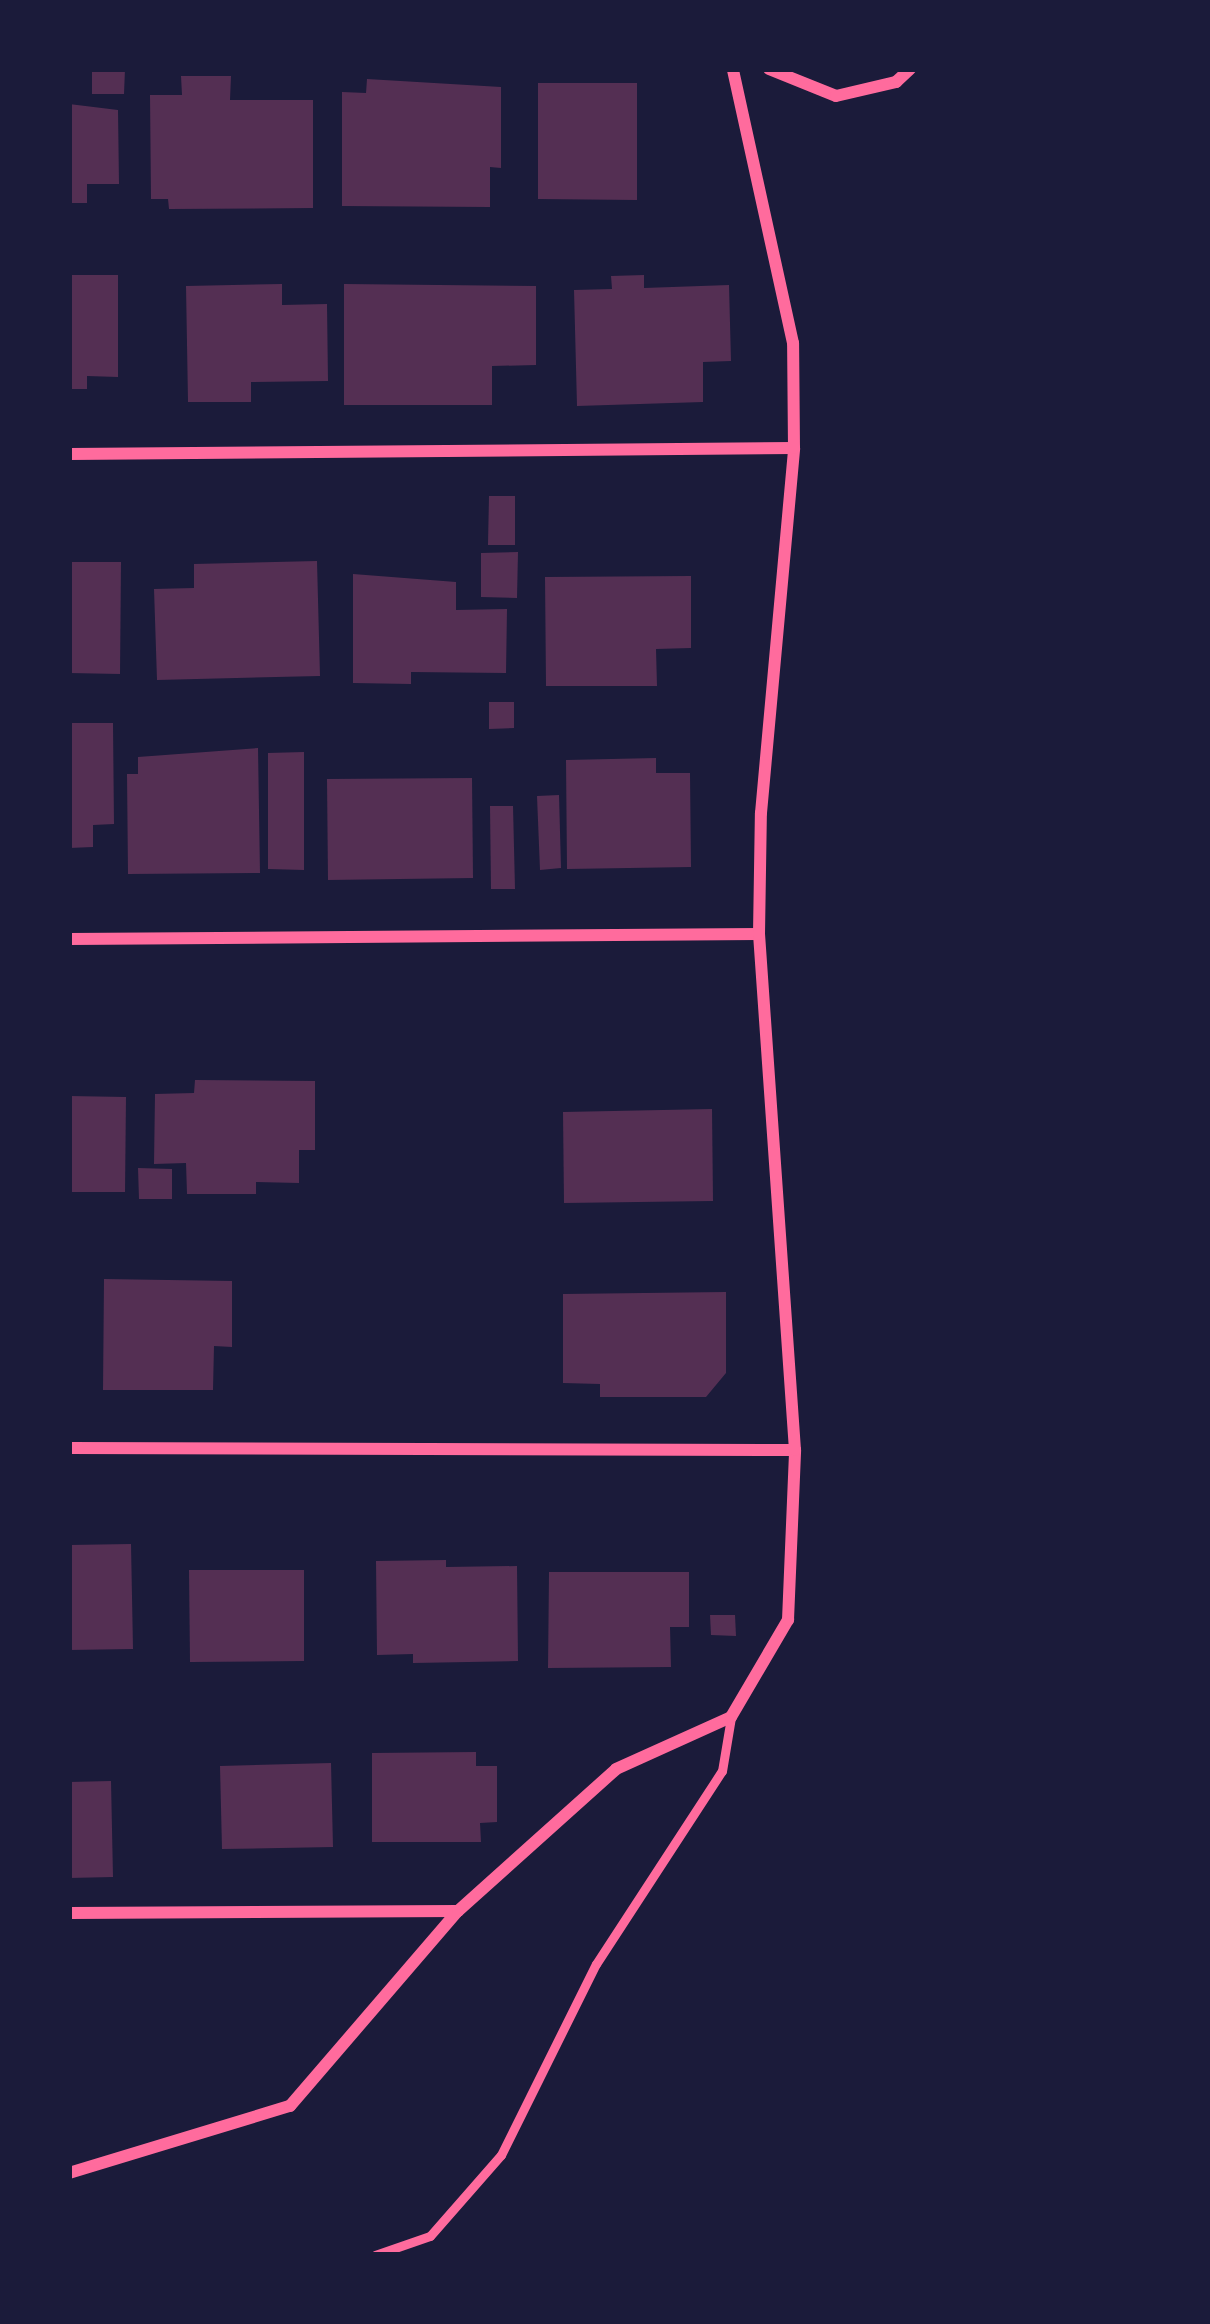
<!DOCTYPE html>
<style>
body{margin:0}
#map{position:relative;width:1210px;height:2324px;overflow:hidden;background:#1b1b3a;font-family:"Fira Sans",sans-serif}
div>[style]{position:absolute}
.building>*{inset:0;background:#542f53}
.service>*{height:9px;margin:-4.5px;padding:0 4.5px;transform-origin:4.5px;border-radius:4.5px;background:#ff6b9d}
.minor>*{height:12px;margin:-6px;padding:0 6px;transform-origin:6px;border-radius:6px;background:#ff6b9d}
span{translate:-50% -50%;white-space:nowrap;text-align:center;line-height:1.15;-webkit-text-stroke:9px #1b1b3a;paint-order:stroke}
.frame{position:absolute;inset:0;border:72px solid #1b1b3a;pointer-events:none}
</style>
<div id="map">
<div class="building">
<div style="clip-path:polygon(92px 69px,125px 69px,124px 94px,92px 94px)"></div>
<div style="clip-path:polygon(181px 76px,231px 76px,230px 100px,313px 100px,313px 208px,169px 209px,168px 199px,151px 199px,150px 95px,182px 95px)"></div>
<div style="clip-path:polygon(367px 79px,501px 87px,501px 168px,490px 167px,490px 207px,342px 206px,342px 92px,366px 93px)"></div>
<div style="clip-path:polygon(538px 83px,637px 83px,637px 200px,538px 199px)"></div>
<div style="clip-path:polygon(69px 104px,118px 110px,119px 184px,87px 184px,87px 203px,69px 203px)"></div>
<div style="clip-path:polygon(69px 275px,118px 275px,118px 377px,87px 376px,87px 389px,69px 389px)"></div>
<div style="clip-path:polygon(644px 275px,644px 288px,729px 285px,731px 361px,703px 362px,703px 402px,577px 406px,574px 290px,612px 289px,611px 276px)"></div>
<div style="clip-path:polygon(282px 284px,282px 305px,327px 304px,328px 381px,251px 382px,251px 402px,188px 402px,186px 286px)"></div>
<div style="clip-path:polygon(344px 284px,536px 286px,536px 365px,492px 366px,492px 405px,344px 405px)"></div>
<div style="clip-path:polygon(489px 496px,515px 496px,515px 545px,488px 545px)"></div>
<div style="clip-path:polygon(518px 552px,517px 598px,481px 597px,481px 553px)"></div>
<div style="clip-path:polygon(317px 561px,320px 676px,157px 680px,154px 589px,194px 588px,194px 564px)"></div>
<div style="clip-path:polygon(69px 562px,121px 562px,120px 674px,69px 673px)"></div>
<div style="clip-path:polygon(353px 574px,456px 582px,456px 610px,507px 609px,506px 673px,411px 672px,411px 684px,353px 683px)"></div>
<div style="clip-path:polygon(691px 576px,691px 648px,656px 649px,657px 686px,546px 686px,545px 577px)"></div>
<div style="clip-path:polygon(489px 702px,514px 702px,514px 728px,489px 729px)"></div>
<div style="clip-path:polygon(69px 723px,113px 723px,114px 824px,93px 825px,93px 847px,69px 848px)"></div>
<div style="clip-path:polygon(258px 748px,260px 873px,128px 874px,127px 774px,138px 774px,138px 757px)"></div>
<div style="clip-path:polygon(304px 752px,304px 870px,268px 869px,268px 753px)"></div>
<div style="clip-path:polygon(656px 758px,656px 773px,690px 773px,691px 867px,567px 869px,566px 760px)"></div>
<div style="clip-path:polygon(472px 778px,473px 878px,328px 880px,327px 779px)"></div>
<div style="clip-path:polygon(559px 795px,561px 868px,540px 870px,537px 796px)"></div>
<div style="clip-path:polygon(490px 806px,513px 806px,515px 889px,491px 889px)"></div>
<div style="clip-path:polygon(195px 1080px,315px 1081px,315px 1150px,299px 1150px,299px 1183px,256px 1182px,256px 1194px,187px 1194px,186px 1163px,154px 1164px,155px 1094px,194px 1093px)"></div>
<div style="clip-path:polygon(69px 1096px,126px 1097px,125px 1192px,69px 1192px)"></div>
<div style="clip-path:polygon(712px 1109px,713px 1201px,564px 1203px,563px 1112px)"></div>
<div style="clip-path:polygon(138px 1168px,172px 1169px,172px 1199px,139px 1199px)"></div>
<div style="clip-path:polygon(104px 1279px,232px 1281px,232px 1347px,214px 1346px,213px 1390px,103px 1390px)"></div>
<div style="clip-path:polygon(726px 1292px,726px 1373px,706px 1397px,600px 1397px,600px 1384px,563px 1383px,563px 1294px)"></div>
<div style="clip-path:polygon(131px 1544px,133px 1649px,69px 1650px,69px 1545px)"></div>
<div style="clip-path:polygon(446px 1560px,446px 1567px,517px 1566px,518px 1661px,413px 1663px,413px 1654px,377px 1655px,376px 1561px)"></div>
<div style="clip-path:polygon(189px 1570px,304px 1570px,304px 1661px,190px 1662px)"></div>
<div style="clip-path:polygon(549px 1572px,689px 1572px,689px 1627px,670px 1627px,671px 1667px,548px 1668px)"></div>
<div style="clip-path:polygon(710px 1615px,735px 1615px,736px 1636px,711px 1635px)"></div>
<div style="clip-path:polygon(476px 1752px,476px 1766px,497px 1766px,497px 1822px,480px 1823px,481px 1842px,372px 1842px,372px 1753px)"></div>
<div style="clip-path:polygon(331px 1763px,333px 1847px,222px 1849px,220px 1766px)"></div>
<div style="clip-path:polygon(111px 1781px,113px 1877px,69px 1878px,69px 1782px)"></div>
</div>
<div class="service">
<div style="left:375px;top:2255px;width:58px;rotate:-19.1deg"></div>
<div style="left:430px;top:2236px;width:108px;rotate:-48.8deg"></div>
<div style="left:501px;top:2155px;width:213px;rotate:-63.6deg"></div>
<div style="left:596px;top:1964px;width:230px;rotate:-56.9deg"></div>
<div style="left:722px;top:1771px;width:55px;rotate:-80.5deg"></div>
</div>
<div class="minor">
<div style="left:769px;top:69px;width:72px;rotate:21.9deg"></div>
<div style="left:836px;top:96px;width:62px;rotate:-13.1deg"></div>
<div style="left:896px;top:82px;width:19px;rotate:-43deg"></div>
<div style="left:69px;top:454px;width:725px;rotate:-0.47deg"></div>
<div style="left:69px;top:939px;width:690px;rotate:-0.42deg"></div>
<div style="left:69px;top:1448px;width:726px;rotate:0.16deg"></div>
<div style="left:69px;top:1913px;width:389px;rotate:-0.3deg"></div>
<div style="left:69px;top:2173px;width:231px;rotate:-16.9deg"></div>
<div style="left:290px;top:2106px;width:257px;rotate:-49.3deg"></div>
<div style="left:458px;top:1911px;width:212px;rotate:-41.9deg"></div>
<div style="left:616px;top:1769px;width:126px;rotate:-24.3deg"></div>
<div style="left:731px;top:1717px;width:113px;rotate:-59.6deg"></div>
<div style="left:788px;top:1620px;width:170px;rotate:-87.6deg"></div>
<div style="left:795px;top:1450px;width:517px;rotate:-93.99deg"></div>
<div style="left:759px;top:934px;width:121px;rotate:-89.1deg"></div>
<div style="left:761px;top:813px;width:366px;rotate:-84.8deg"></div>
<div style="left:794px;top:448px;width:105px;rotate:-90.5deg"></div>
<div style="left:793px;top:343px;width:280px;rotate:-102.4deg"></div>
</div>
<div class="frame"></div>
</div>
